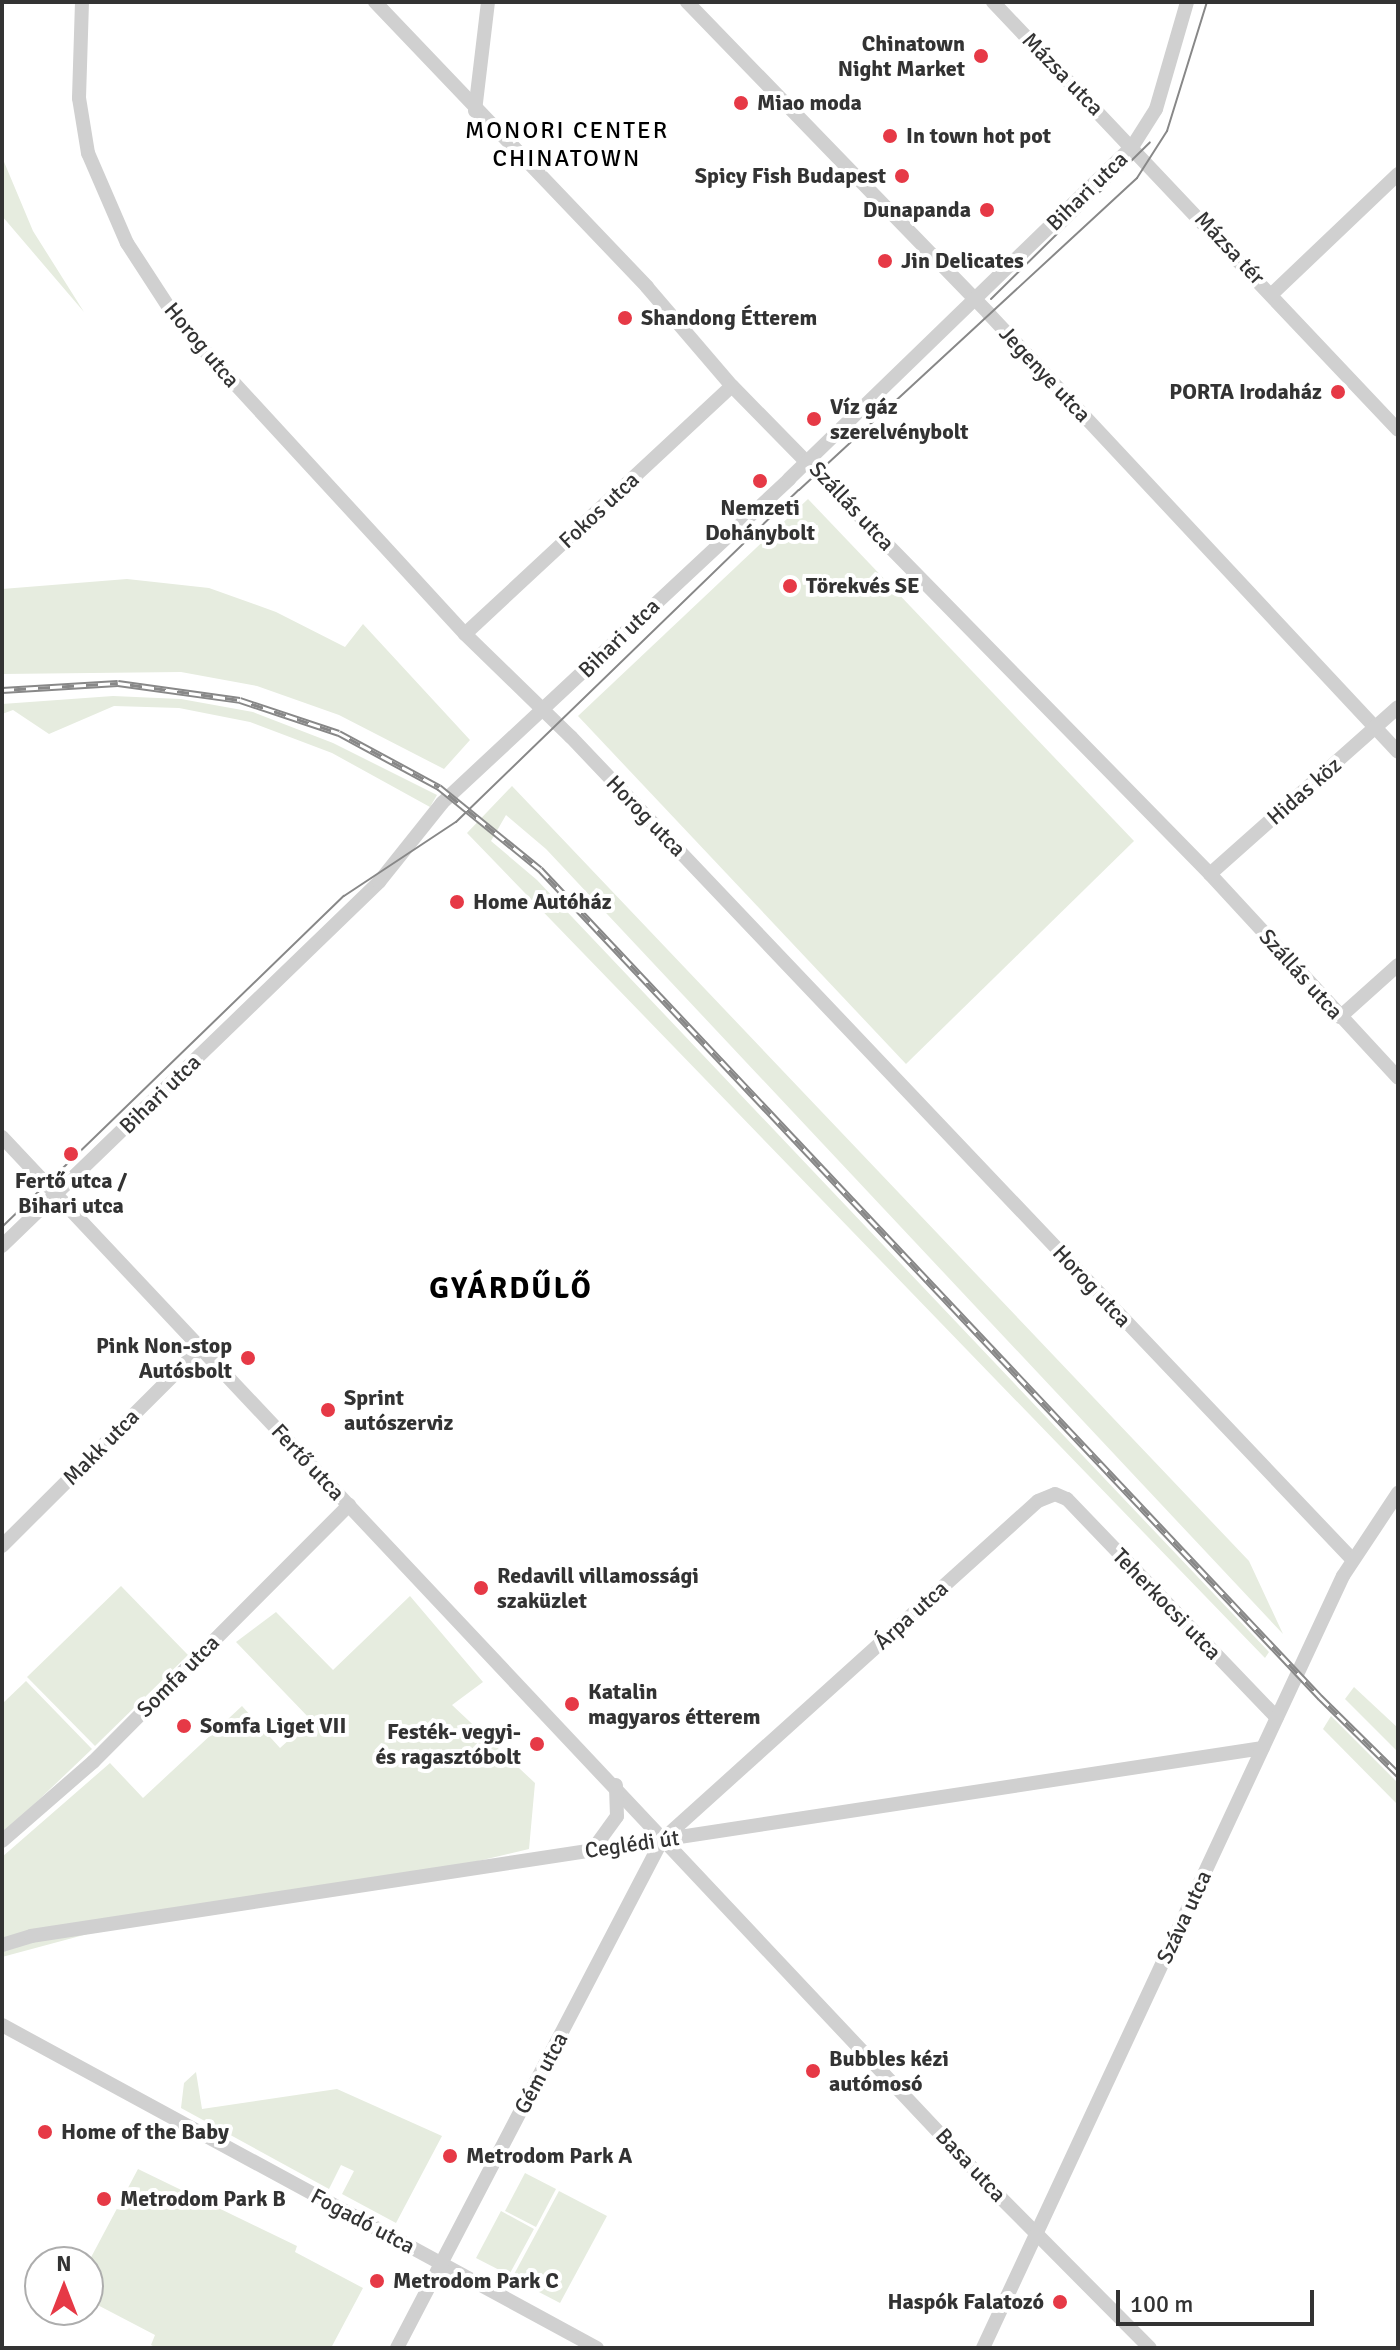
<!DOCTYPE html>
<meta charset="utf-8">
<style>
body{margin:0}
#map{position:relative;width:1400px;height:2350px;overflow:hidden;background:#fff;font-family:Signika,sans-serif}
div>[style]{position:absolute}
.green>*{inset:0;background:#e6ecdf}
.minor>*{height:14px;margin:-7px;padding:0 7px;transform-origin:7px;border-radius:7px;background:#d0d0d0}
.tram>*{height:2px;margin:-1px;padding:0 1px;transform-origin:1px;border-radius:1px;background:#888}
.rail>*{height:7px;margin-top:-3.5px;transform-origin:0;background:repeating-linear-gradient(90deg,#fff 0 12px,#888 0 24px);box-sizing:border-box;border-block:2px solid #888}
.dots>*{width:22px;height:22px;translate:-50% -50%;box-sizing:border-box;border:4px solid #fff;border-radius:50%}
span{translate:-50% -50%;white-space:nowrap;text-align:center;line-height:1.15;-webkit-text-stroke:8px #fff;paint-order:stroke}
.poi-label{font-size:22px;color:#333;font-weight:700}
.right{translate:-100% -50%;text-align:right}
.left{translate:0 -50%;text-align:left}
.street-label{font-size:22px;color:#333}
.neighbourhood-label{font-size:24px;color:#000;letter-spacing:2px}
.district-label{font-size:30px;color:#000;font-weight:700;letter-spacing:2px}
.frame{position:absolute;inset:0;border:4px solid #333;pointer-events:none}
.north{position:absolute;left:24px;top:2246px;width:80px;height:80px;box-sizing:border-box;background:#fff;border:2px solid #adadad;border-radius:50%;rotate:0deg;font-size:22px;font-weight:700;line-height:32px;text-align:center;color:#333}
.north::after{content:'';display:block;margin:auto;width:28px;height:36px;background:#e63946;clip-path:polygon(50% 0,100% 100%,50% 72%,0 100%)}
.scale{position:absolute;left:1116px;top:2290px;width:198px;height:36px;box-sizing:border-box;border:4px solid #333;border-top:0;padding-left:10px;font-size:24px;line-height:28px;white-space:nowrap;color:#333;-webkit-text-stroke:6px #fff;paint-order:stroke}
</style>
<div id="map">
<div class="green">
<div style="clip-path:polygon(2px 157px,33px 231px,84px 312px,2px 216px)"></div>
<div style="clip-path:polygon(808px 499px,1134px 841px,906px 1064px,578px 716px)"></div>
<div style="clip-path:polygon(127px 579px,209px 588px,276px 612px,345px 647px,363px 624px,470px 740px,444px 769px,339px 715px,257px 686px,181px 672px,2px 674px,2px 589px)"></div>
<div style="clip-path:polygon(113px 696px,181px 699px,253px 712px,333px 743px,437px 795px,430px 807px,332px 753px,250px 722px,179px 708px,114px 706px,49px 734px,13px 710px,2px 714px,2px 704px)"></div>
<div style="clip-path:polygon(512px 786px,1249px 1561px,1283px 1634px,546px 849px,506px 815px,491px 841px,537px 880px,1269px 1652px,1265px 1658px,467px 833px)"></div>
<div style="clip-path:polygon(121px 1586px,188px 1655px,95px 1746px,27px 1677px)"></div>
<div style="clip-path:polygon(410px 1596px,483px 1682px,452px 1705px,535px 1783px,529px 1849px,411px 1877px,147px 1918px,2px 1957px,2px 1857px,110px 1763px,143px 1798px,242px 1706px,280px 1748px,311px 1720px,236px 1642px,276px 1612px,333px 1670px)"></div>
<div style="clip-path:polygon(26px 1681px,92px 1749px,2px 1835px,2px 1704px)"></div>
<div style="clip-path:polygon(1354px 1687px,1398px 1728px,1398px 1752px,1345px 1699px)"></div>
<div style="clip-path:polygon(1331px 1716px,1398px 1783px,1398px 1805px,1323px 1729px)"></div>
<div style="clip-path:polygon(196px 2072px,202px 2109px,337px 2089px,442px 2136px,396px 2223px,342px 2194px,354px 2171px,341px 2165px,329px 2189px,181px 2108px,184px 2083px)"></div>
<div style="clip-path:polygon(138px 2169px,297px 2246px,295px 2252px,363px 2288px,331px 2348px,157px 2348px,151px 2345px,155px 2335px,88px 2300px,88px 2263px)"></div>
<div style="clip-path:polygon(525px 2173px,556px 2189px,536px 2227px,505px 2211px)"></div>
<div style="clip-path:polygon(559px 2191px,607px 2216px,560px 2303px,512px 2278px)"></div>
<div style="clip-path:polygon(501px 2211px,534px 2229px,509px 2275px,476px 2258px)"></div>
</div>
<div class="minor">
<div style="left:82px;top:2px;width:96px;rotate:91.8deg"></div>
<div style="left:79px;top:98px;width:56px;rotate:80.7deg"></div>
<div style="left:88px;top:153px;width:98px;rotate:66.6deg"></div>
<div style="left:127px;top:243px;width:95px;rotate:57deg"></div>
<div style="left:179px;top:323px;width:423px;rotate:47.4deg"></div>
<div style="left:465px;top:634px;width:148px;rotate:44.2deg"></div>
<div style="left:571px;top:737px;width:1134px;rotate:46.47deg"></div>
<div style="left:375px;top:2px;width:394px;rotate:46.3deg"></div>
<div style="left:647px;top:287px;width:130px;rotate:49.4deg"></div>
<div style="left:732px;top:386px;width:683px;rotate:45.59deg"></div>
<div style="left:1210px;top:874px;width:277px;rotate:47.3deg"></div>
<div style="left:687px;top:2px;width:434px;rotate:45.9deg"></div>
<div style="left:989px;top:314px;width:599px;rotate:46.96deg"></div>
<div style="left:993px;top:2px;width:589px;rotate:46.58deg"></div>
<div style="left:475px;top:111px;width:110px;rotate:-83.2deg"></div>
<div style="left:1272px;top:294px;width:174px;rotate:-43.6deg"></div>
<div style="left:465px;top:634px;width:364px;rotate:-42.9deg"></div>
<div style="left:1210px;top:874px;width:251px;rotate:-41.6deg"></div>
<div style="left:1340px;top:1017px;width:78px;rotate:-41.9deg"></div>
<div style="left:2px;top:1137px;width:1445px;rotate:46.74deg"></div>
<div style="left:992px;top:2189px;width:224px;rotate:45.2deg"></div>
<div style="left:2px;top:1246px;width:524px;rotate:-43.99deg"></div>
<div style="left:379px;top:882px;width:101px;rotate:-51.4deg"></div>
<div style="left:442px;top:803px;width:475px;rotate:-43deg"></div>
<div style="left:789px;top:479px;width:477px;rotate:-44.1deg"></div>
<div style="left:1132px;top:147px;width:45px;rotate:-57.7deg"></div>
<div style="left:1156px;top:109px;width:111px;rotate:-73.8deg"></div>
<div style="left:2px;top:1546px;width:279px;rotate:-44.9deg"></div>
<div style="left:2px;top:1841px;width:121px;rotate:-41deg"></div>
<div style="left:93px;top:1762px;width:363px;rotate:-45.1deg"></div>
<div style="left:594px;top:1848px;width:39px;rotate:-54deg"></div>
<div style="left:617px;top:1816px;width:31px;rotate:-92deg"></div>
<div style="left:2px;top:1945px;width:30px;rotate:-17deg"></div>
<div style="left:31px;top:1936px;width:1246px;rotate:-8.68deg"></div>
<div style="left:2px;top:2025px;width:677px;rotate:28.5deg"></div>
<div style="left:397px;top:2348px;width:573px;rotate:-62.45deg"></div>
<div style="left:662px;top:1840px;width:506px;rotate:-42.04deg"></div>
<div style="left:1038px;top:1501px;width:18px;rotate:-22deg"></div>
<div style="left:1055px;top:1494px;width:13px;rotate:23deg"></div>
<div style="left:1067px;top:1499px;width:303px;rotate:46.2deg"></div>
<div style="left:983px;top:2348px;width:852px;rotate:-65deg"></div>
<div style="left:1343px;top:1576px;width:100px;rotate:-56.5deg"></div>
</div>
<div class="tram">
<div style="left:991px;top:299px;width:223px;rotate:-44.6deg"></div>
<div style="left:2px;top:1227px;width:476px;rotate:-44.1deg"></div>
<div style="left:344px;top:896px;width:134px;rotate:-33.5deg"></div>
<div style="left:456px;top:822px;width:477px;rotate:-44.1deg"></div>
<div style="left:799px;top:490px;width:460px;rotate:-42.7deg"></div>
<div style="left:1137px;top:178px;width:56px;rotate:-57.4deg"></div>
<div style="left:1167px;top:131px;width:135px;rotate:-72.8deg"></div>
</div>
<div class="rail">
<div style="left:2px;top:690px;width:116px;rotate:-3.5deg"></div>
<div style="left:118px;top:683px;width:123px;rotate:7.9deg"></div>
<div style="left:240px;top:700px;width:104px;rotate:18.4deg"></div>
<div style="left:339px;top:733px;width:114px;rotate:28.4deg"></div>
<div style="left:439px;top:787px;width:130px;rotate:39.1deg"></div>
<div style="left:540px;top:869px;width:1138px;rotate:46.71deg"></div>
<div style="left:1320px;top:1697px;width:110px;rotate:44.6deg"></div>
</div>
<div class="dots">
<div style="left:981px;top:56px;background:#e63946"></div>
<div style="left:741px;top:103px;background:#e63946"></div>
<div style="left:890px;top:136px;background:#e63946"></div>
<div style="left:902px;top:176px;background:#e63946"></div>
<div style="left:987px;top:210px;background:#e63946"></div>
<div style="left:885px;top:261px;background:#e63946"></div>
<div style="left:625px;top:318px;background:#e63946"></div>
<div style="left:1338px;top:392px;background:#e63946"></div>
<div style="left:814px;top:419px;background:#e63946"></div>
<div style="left:760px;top:481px;background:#e63946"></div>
<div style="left:790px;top:586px;background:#e63946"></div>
<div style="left:457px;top:902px;background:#e63946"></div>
<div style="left:71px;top:1154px;background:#e63946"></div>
<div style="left:248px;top:1358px;background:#e63946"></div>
<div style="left:328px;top:1410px;background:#e63946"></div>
<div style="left:481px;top:1588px;background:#e63946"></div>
<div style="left:572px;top:1704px;background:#e63946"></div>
<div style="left:184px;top:1726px;background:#e63946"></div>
<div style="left:537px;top:1744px;background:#e63946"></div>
<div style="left:813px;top:2071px;background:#e63946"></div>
<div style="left:45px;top:2132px;background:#e63946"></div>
<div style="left:450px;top:2156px;background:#e63946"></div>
<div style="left:104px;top:2199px;background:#e63946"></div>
<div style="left:377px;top:2281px;background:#e63946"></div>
<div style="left:1060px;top:2302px;background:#e63946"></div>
</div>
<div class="poi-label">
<span class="right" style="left:965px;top:56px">Chinatown<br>Night Market</span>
<span class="left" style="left:757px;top:103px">Miao moda</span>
<span class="left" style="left:906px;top:136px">In town hot pot</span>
<span class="right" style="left:886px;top:176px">Spicy Fish Budapest</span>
<span class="right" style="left:971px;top:210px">Dunapanda</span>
<span class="left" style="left:901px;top:261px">Jin Delicates</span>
<span class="left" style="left:641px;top:318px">Shandong Étterem</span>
<span class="right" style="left:1322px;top:392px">PORTA Irodaház</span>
<span class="left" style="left:830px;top:419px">Víz gáz<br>szerelvénybolt</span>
<span style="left:760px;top:520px">Nemzeti<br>Dohánybolt</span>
<span class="left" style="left:806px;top:586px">Törekvés SE</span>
<span class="left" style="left:473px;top:902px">Home Autóház</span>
<span style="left:71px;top:1193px">Fertő utca /<br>Bihari utca</span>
<span class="right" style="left:232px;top:1358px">Pink Non-stop<br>Autósbolt</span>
<span class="left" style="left:344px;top:1410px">Sprint<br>autószerviz</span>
<span class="left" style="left:497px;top:1588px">Redavill villamossági<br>szaküzlet</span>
<span class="left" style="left:588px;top:1704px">Katalin<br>magyaros étterem</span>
<span class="left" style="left:200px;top:1726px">Somfa Liget VII</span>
<span class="right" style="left:521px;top:1744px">Festék- vegyi-<br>és ragasztóbolt</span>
<span class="left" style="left:829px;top:2071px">Bubbles kézi<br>autómosó</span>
<span class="left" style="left:61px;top:2132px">Home of the Baby</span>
<span class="left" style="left:466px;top:2156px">Metrodom Park A</span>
<span class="left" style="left:120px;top:2199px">Metrodom Park B</span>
<span class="left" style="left:393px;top:2281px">Metrodom Park C</span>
<span class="right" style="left:1044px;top:2302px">Haspók Falatozó</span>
</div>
<div class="street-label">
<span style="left:1063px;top:74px;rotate:46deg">Mázsa utca</span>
<span style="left:1087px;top:191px;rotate:-44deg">Bihari utca</span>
<span style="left:1230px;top:248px;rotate:47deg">Mázsa tér</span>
<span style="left:202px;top:345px;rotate:50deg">Horog utca</span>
<span style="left:1045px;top:374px;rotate:47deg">Jegenye utca</span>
<span style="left:852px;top:506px;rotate:47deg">Szállás utca</span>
<span style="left:599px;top:510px;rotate:-43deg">Fokos utca</span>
<span style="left:619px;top:638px;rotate:-44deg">Bihari utca</span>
<span style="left:1304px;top:791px;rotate:-41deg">Hidas köz</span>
<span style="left:646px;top:816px;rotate:46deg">Horog utca</span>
<span style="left:1301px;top:974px;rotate:48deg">Szállás utca</span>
<span style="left:160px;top:1094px;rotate:-44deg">Bihari utca</span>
<span style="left:1092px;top:1286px;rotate:47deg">Horog utca</span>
<span style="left:101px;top:1447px;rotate:-45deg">Makk utca</span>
<span style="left:308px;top:1462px;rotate:47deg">Fertő utca</span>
<span style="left:1167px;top:1604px;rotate:46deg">Teherkocsi utca</span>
<span style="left:911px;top:1615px;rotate:-42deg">Árpa utca</span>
<span style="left:178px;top:1676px;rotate:-45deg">Somfa utca</span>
<span style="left:632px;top:1844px;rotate:-8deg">Ceglédi út</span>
<span style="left:1184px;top:1917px;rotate:-65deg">Száva utca</span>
<span style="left:541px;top:2073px;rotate:-62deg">Gém utca</span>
<span style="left:971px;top:2165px;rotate:47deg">Basa utca</span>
<span style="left:363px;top:2221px;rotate:28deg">Fogadó utca</span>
</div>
<div class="neighbourhood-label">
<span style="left:567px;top:145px">MONORI CENTER<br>CHINATOWN</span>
</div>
<div class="district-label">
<span style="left:511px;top:1289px">GYÁRDŰLŐ</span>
</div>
<div class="frame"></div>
<div class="north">N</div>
<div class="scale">100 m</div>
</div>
